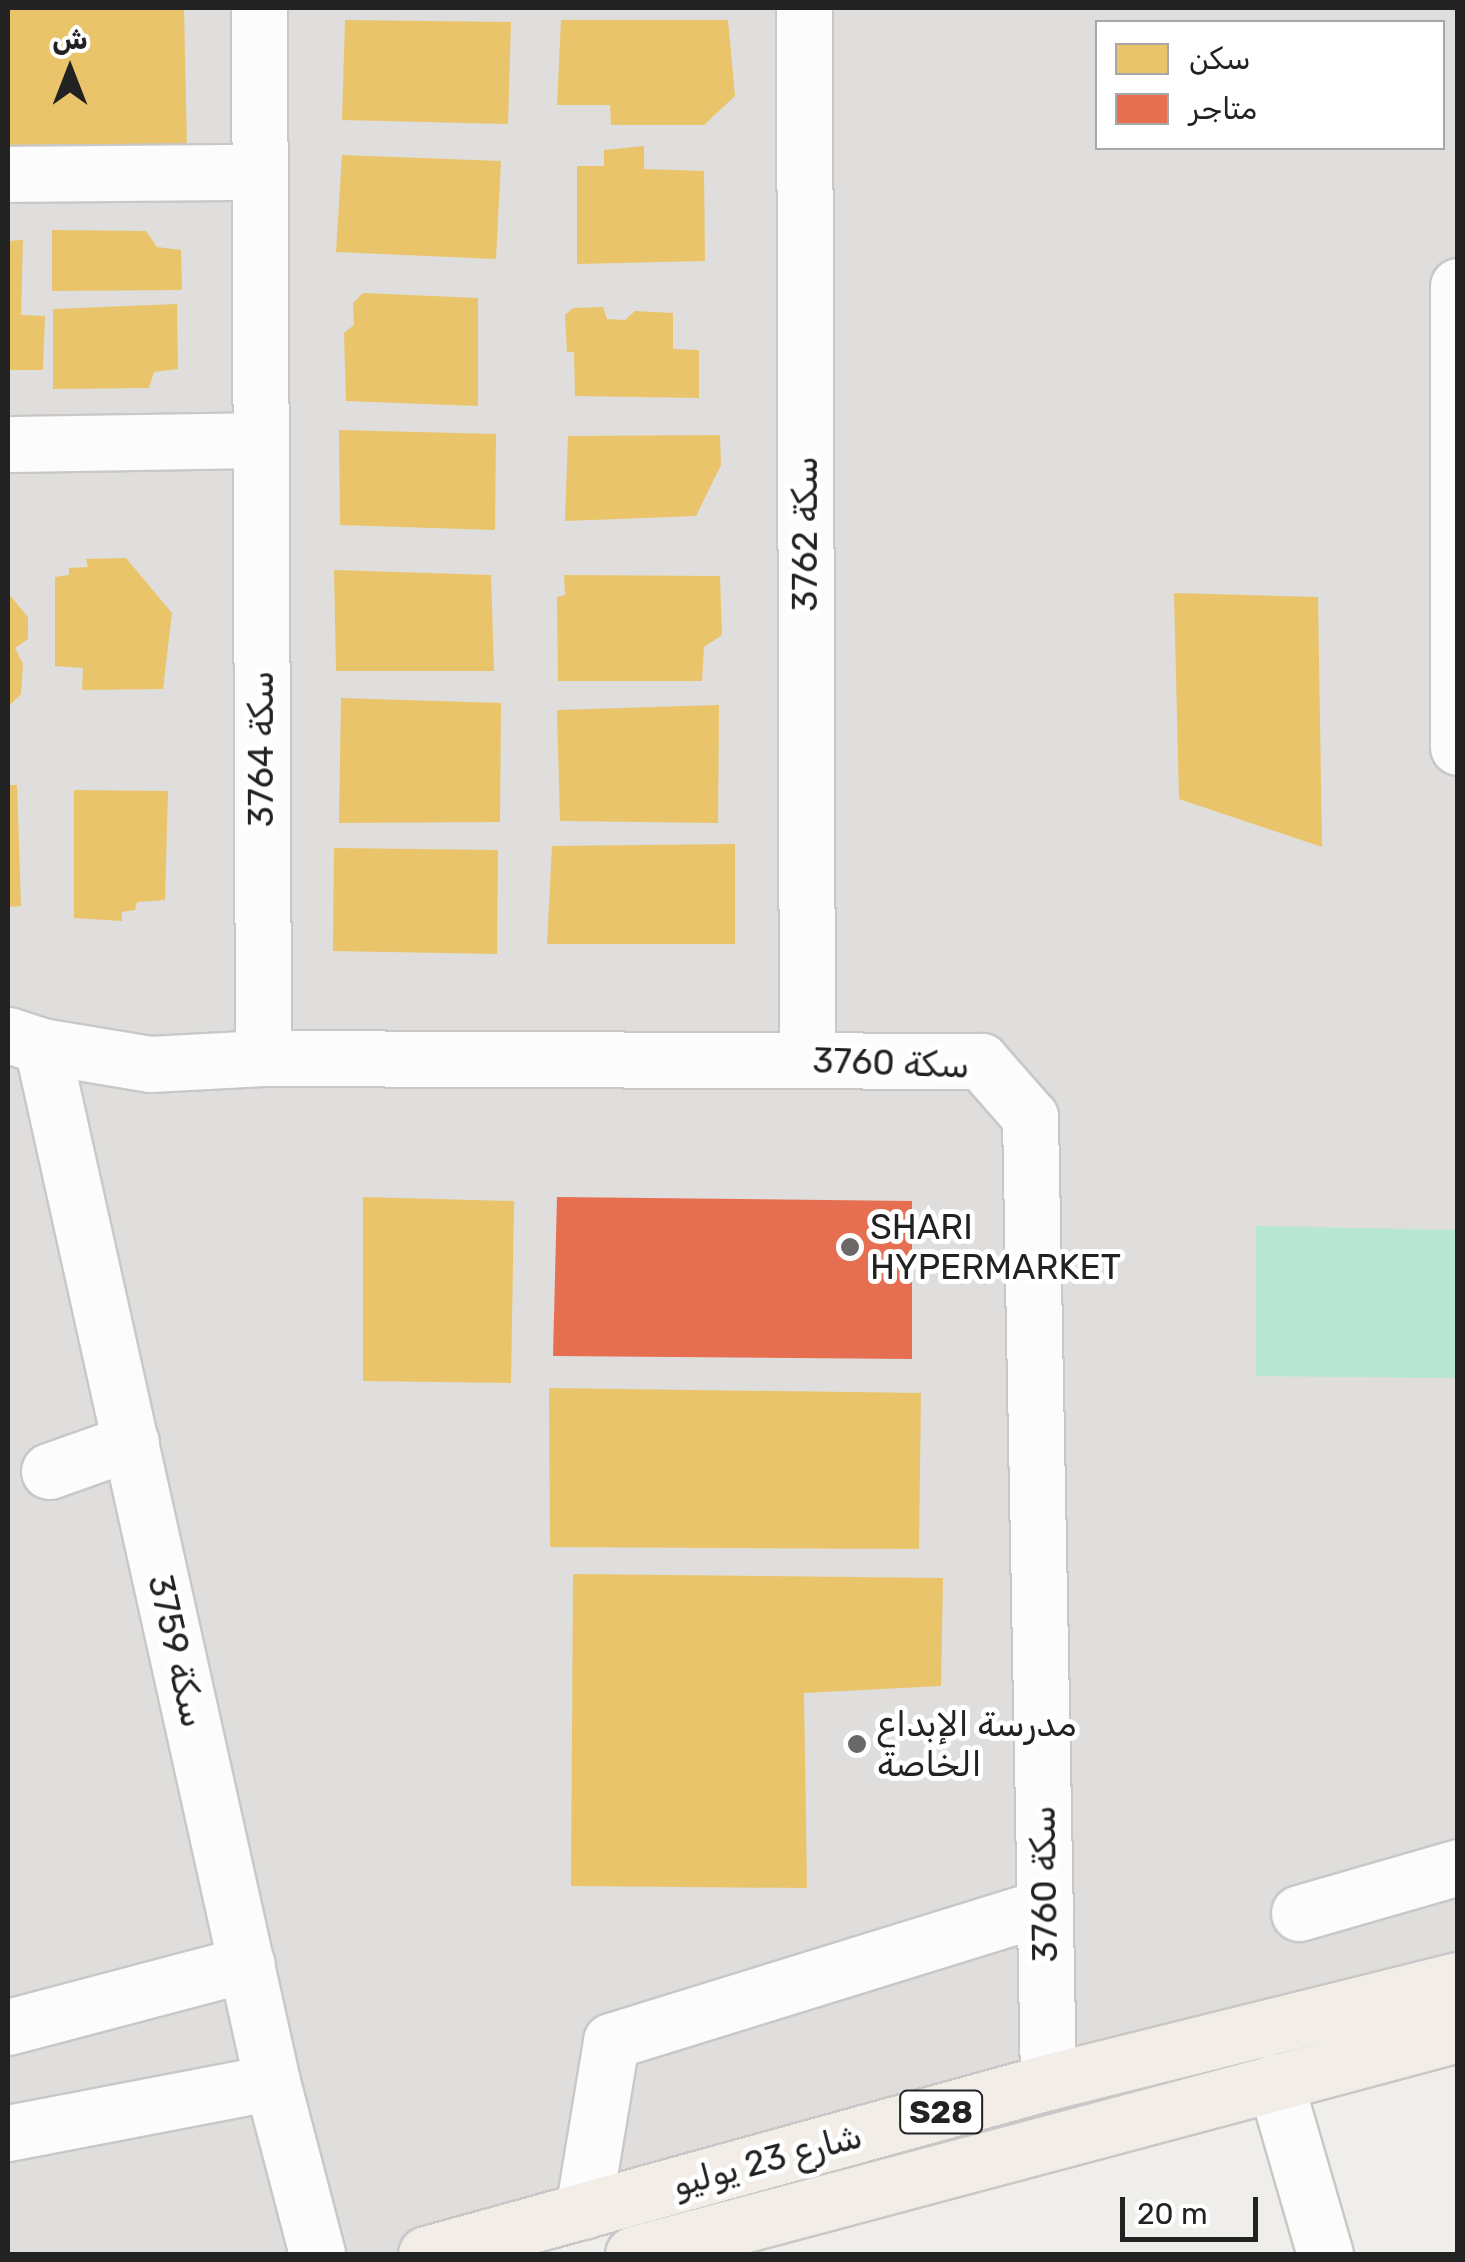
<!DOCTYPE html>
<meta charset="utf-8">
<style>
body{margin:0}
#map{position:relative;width:1465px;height:2262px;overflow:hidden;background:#f0eeeb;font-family:Rubik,Cairo,sans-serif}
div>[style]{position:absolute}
.residential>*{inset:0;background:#dfdedc}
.pitch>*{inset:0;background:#b7e6d2}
.homes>*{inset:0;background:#e9c46a}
.shops>*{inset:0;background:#e76f51}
.roads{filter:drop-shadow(2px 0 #c9c8c7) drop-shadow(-2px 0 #c9c8c7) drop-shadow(0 2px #c9c8c7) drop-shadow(0 -2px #c9c8c7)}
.minor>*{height:55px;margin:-27.5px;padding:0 27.5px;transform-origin:27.5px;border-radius:27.5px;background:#fdfcfc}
.major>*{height:55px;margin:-27.5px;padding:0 27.5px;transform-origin:27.5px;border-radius:27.5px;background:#f3ede7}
.dots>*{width:28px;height:28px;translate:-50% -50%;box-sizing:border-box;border:5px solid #fff;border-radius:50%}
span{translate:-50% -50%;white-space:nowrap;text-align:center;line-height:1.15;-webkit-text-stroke:10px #fff;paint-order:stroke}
.shield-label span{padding:2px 8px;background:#fff;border:2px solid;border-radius:8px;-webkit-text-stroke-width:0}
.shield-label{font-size:32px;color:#222;font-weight:700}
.street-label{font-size:35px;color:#222}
.poi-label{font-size:35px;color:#222}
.left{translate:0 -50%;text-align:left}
.frame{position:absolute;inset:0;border:10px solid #222;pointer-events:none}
.legend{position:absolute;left:1095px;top:20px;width:350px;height:130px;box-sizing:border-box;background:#fff;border:2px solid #a7a7a7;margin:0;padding:12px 18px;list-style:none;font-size:30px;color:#222}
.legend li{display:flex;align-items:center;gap:20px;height:50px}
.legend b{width:50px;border:2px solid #a7a7a7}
.north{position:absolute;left:20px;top:20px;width:100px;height:100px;-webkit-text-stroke:8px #fff;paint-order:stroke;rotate:0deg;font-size:28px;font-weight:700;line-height:40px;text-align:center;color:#222}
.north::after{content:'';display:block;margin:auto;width:35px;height:45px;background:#222;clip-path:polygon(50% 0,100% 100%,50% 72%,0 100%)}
.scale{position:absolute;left:1120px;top:2197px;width:138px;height:45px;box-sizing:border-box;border:5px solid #222;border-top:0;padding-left:12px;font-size:30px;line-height:35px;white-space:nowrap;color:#222;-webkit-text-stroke:8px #fff;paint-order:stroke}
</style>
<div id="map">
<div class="residential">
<div style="clip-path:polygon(evenodd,8px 8px,1457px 8px,1457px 1999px,496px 2254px,8px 2254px,8px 8px,1098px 22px,1442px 22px,1442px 148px,1098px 148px,1098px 22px)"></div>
</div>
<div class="pitch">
<div style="clip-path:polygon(1256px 1226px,1457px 1230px,1457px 1378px,1256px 1376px)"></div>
</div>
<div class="homes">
<div style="clip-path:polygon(8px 8px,184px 8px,187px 151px,8px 153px)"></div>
<div style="clip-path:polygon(345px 20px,511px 22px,508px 124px,342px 120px)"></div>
<div style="clip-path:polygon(561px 20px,728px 20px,735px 96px,704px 125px,611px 125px,610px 105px,557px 105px)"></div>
<div style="clip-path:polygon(644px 146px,644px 169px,704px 171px,705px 261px,577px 264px,577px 166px,604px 166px,604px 150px)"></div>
<div style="clip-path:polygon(342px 155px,501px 161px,496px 259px,336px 252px)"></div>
<div style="clip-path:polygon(52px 230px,146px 231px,157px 247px,181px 250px,182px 290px,52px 291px)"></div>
<div style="clip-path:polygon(23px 240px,21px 315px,45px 316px,43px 370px,8px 370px,8px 241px)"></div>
<div style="clip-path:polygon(363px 293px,478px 298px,478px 406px,346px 401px,344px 333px,354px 325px,353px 303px)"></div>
<div style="clip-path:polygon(177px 304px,178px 369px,154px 372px,149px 388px,53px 389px,53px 309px)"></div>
<div style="clip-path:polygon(603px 307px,607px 319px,625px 320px,635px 311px,673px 313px,673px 349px,699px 350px,699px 398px,575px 396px,574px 352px,567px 352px,565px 315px,573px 308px)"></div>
<div style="clip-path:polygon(339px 430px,496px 434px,495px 530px,340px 525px)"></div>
<div style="clip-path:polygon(720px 435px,721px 465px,696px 516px,565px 521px,568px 436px)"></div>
<div style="clip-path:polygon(126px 558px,172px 613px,163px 689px,82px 690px,83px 668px,55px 666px,55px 577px,69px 575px,69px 568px,88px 567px,86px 559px)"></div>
<div style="clip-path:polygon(334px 570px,491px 575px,494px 671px,336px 671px)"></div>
<div style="clip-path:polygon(564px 575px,720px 576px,722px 635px,704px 647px,702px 681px,558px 681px,557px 597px,565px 595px)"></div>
<div style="clip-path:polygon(8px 593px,28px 617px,28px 639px,15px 648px,23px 664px,21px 694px,8px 707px)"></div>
<div style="clip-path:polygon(1174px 593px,1318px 597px,1322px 847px,1179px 799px)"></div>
<div style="clip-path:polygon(341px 698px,501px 703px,500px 822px,339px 823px)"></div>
<div style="clip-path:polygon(719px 705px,718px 823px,560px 821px,557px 710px)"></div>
<div style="clip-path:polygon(8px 785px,17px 785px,21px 906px,8px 907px)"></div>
<div style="clip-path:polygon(74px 790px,168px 791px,165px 900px,137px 902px,135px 910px,122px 912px,122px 921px,74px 918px)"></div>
<div style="clip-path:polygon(735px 844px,735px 944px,547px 944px,552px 846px)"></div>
<div style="clip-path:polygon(334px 848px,498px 850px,497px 954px,333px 951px)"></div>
<div style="clip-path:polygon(363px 1197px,514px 1201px,511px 1383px,363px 1381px)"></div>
<div style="clip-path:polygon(549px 1388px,921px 1393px,919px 1549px,550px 1547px)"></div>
<div style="clip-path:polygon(573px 1574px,943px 1578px,941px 1686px,804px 1693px,807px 1888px,571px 1886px)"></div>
</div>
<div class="shops">
<div style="clip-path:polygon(557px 1197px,912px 1201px,912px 1359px,553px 1356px)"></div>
</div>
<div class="roads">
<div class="minor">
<div style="left:259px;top:8px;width:1050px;rotate:89.78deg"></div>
<div style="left:804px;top:8px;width:1052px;rotate:89.84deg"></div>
<div style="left:8px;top:174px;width:251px;rotate:-0.5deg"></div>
<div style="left:1458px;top:286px;width:461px;rotate:90deg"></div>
<div style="left:8px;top:444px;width:251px;rotate:-0.9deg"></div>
<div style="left:8px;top:1035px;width:36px;rotate:18deg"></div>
<div style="left:42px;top:1046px;width:109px;rotate:9.5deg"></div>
<div style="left:150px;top:1064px;width:113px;rotate:-3deg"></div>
<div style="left:263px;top:1058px;width:718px;rotate:0.24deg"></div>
<div style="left:981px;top:1061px;width:74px;rotate:48.8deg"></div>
<div style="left:1030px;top:1117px;width:965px;rotate:88.93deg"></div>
<div style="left:42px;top:1046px;width:1061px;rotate:77.48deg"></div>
<div style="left:272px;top:2082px;width:178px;rotate:75.3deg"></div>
<div style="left:49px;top:1471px;width:87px;rotate:-19.5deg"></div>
<div style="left:1299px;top:1913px;width:166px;rotate:-16.1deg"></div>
<div style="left:8px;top:2027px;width:247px;rotate:-14.8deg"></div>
<div style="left:1275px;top:2082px;width:179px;rotate:73.8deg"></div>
<div style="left:8px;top:2133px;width:269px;rotate:-10.9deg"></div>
<div style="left:583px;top:2211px;width:172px;rotate:-80.6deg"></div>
<div style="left:611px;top:2041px;width:454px;rotate:-17.2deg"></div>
</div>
<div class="major">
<div style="left:426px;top:2254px;width:645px;rotate:-15.46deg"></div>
<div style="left:1048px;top:2082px;width:422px;rotate:-14deg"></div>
<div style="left:633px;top:2254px;width:854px;rotate:-14.93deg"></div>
</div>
</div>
<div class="dots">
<div style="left:850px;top:1247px;background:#6a6968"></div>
<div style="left:857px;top:1744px;background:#6a6968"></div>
</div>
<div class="shield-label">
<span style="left:941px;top:2112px">S28</span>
</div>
<div class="street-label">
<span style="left:805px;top:534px;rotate:-90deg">سكة 3762</span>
<span style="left:261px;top:749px;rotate:-90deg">سكة 3764</span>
<span style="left:891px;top:1063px;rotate:2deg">سكة 3760</span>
<span style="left:177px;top:1651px;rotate:77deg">سكة 3759</span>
<span style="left:1044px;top:1884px;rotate:-91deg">سكة 3760</span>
<span style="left:767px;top:2160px;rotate:-15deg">شارع 23 يوليو</span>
</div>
<div class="poi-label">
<span class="left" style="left:870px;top:1247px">SHARI<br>HYPERMARKET</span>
<span class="left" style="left:877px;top:1744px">مدرسة الإبداع<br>الخاصة</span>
</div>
<div class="frame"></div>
<ul class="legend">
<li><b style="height:28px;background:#e9c46a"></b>سكن</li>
<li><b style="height:28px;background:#e76f51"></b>متاجر</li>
</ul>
<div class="north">ش</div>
<div class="scale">20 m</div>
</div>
